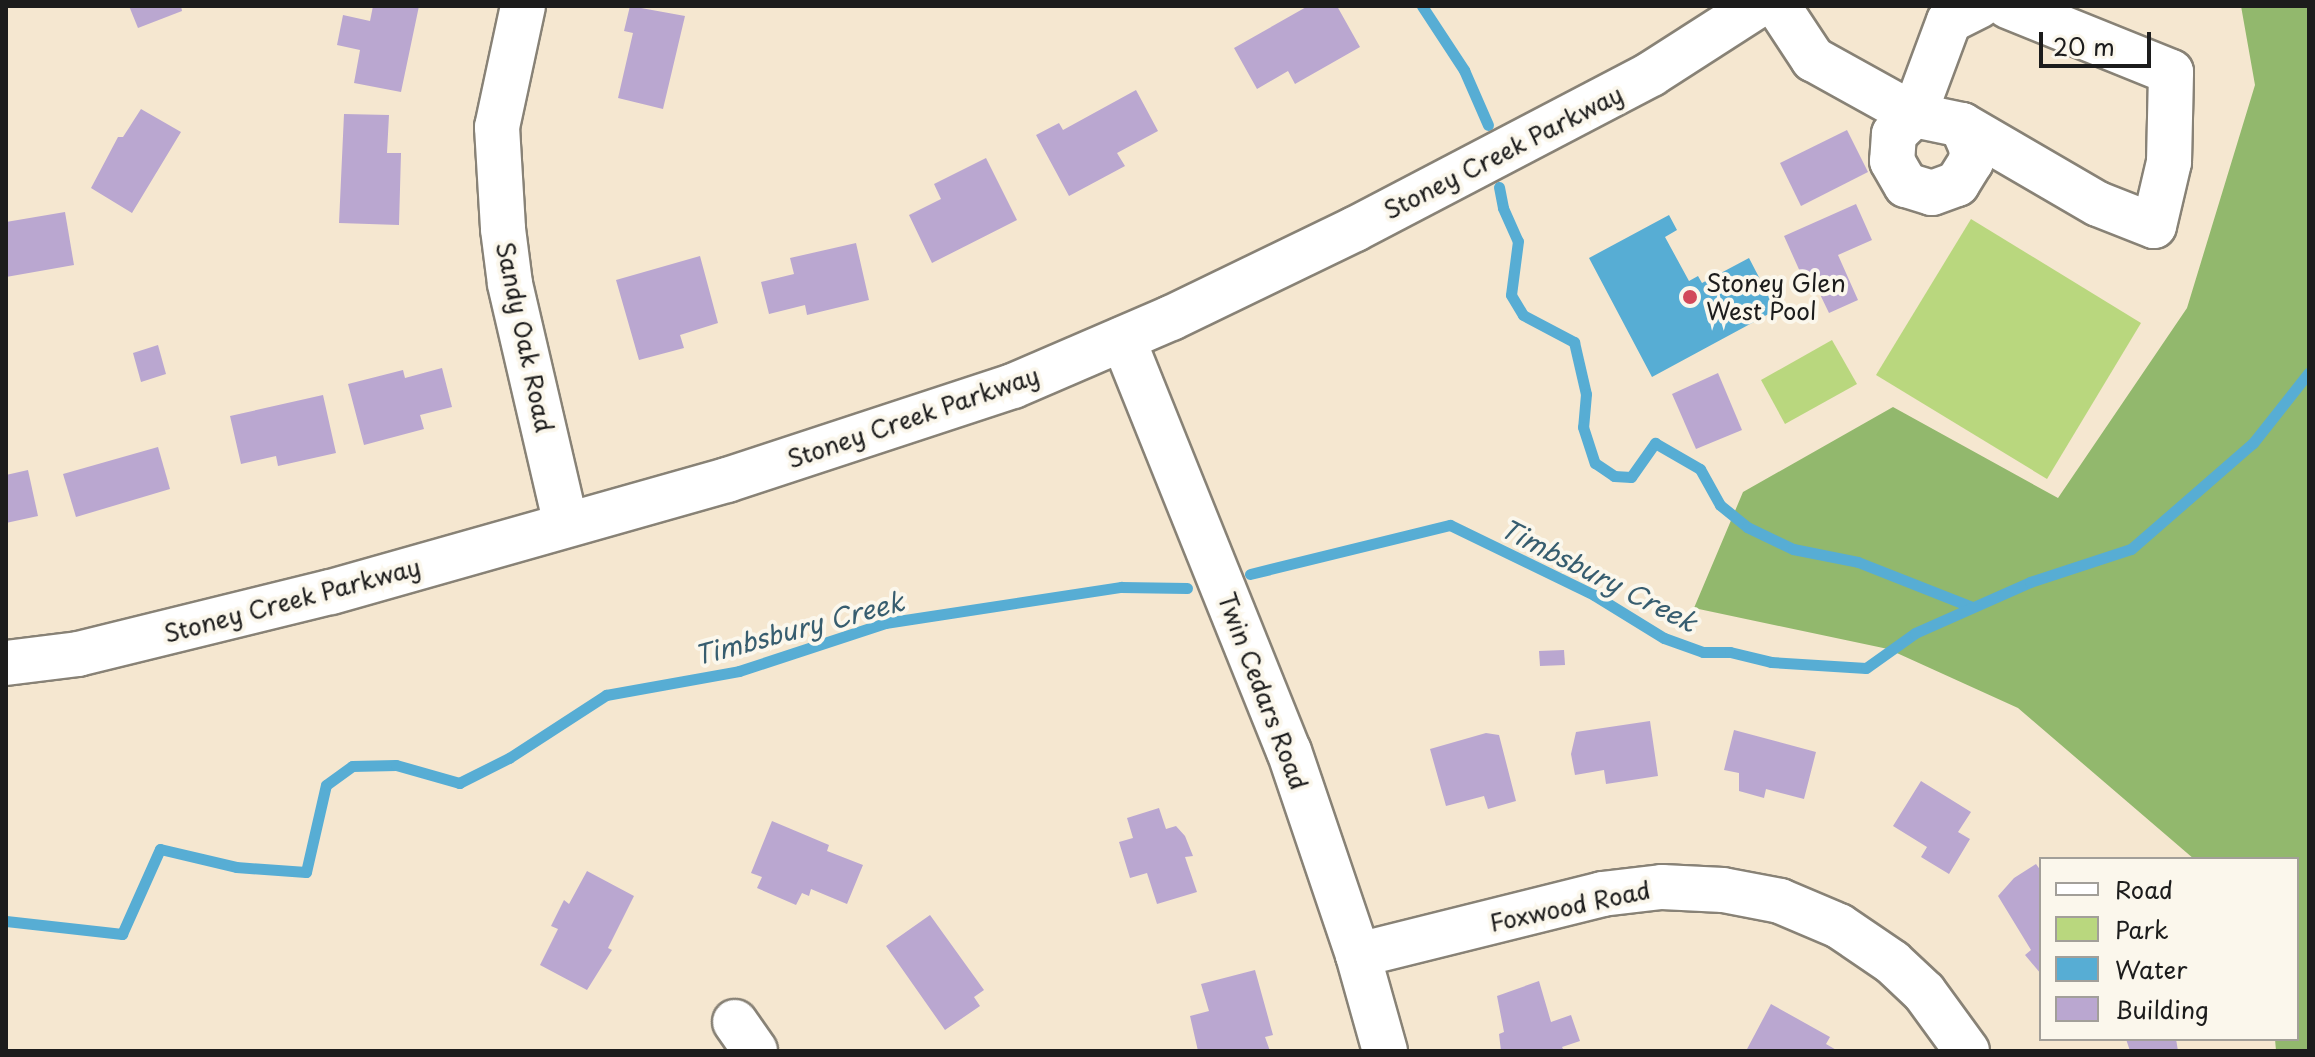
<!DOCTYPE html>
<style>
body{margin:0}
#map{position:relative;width:2315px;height:1057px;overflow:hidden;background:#f5e7d0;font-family:"Playpen Sans",sans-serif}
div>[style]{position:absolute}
.green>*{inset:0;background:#b9d77e}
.forest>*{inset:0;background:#92b86d}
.water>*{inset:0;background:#57add4}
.stream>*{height:11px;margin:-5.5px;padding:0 5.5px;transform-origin:5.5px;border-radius:5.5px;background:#57add4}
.building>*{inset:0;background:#baa7d0}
.roads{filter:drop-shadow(2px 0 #888276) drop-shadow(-2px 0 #888276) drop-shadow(0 2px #888276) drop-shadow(0 -2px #888276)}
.minor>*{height:44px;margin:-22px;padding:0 22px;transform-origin:22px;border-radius:22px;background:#fff}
.dots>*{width:22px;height:22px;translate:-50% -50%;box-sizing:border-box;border:4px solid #fbf7ec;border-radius:50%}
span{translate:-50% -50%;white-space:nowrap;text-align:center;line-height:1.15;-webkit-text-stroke:8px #fbf7ec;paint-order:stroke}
.street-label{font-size:24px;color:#1c1c1c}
.poi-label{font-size:24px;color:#1c1c1c}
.left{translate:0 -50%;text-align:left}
.water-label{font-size:26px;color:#375d6f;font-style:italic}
.frame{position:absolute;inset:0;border:8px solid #1c1c1c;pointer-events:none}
.legend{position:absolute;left:2039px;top:857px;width:260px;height:184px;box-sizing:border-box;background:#fbf7ec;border:2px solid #a29f99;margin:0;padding:10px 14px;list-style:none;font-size:24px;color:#1c1c1c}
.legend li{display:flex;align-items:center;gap:16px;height:40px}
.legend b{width:40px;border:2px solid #a29f99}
.scale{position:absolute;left:2039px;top:32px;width:112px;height:36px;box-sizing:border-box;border:4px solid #1c1c1c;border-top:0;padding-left:10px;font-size:24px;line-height:28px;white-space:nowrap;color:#1c1c1c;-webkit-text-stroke:6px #fbf7ec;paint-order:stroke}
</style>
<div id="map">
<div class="green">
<div style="clip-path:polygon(1971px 219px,2141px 323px,2047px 479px,1876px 375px)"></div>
<div style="clip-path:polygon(1832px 340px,1857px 384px,1785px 424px,1761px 380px)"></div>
</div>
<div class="forest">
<div style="clip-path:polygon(2241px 6px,2309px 6px,2309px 1051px,2276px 1051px,2275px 1039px,2297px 1039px,2297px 859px,2194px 859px,2018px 708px,1888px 649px,1694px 608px,1743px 492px,1893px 407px,2058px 498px,2187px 308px,2255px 85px)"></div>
</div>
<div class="water">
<div style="clip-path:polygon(1669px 215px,1677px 230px,1665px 237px,1689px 281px,1698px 276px,1702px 283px,1749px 258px,1776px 310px,1652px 377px,1589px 258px)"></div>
</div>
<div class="stream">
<div style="left:1422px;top:6px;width:77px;rotate:56.7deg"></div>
<div style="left:1464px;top:70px;width:60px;rotate:66.4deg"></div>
<div style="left:1499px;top:187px;width:21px;rotate:79deg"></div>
<div style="left:1503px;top:208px;width:36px;rotate:66deg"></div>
<div style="left:1518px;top:241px;width:54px;rotate:97.4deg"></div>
<div style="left:1511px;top:295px;width:23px;rotate:59deg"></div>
<div style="left:1523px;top:315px;width:58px;rotate:27.9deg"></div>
<div style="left:1574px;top:342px;width:53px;rotate:77deg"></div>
<div style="left:1586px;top:394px;width:33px;rotate:95deg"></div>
<div style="left:1583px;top:427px;width:38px;rotate:72deg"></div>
<div style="left:1595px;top:463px;width:23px;rotate:34deg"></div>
<div style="left:1614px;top:476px;width:17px;rotate:3deg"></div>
<div style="left:1631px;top:477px;width:42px;rotate:-54.8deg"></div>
<div style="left:1655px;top:443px;width:52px;rotate:30deg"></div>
<div style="left:1700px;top:469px;width:41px;rotate:60.9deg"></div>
<div style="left:1720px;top:505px;width:35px;rotate:39deg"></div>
<div style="left:1747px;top:527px;width:51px;rotate:25.6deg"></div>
<div style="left:1793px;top:549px;width:66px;rotate:11.3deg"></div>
<div style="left:1858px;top:562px;width:123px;rotate:21.5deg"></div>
<div style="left:1250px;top:574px;width:206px;rotate:-13.8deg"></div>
<div style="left:1450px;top:525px;width:160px;rotate:25.9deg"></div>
<div style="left:1594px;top:595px;width:82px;rotate:31.6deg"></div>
<div style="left:1664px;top:638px;width:41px;rotate:19.7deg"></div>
<div style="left:1703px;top:652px;width:27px"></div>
<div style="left:1730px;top:652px;width:42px;rotate:13.7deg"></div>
<div style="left:1771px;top:662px;width:95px;rotate:3.6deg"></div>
<div style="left:1866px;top:668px;width:60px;rotate:-35.5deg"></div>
<div style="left:1915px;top:633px;width:126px;rotate:-23.9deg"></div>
<div style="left:2030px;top:582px;width:106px;rotate:-18.1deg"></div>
<div style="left:2131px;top:549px;width:162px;rotate:-41deg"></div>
<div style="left:2253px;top:443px;width:90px;rotate:-51.7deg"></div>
<div style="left:6px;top:921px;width:117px;rotate:6.4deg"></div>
<div style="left:122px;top:934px;width:93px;rotate:-65.9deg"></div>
<div style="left:160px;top:849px;width:78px;rotate:13.3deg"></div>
<div style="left:236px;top:867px;width:70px;rotate:4.1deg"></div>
<div style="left:306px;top:872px;width:89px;rotate:-77.1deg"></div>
<div style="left:326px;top:785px;width:32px;rotate:-36deg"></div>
<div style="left:352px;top:766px;width:44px;rotate:-1.3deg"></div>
<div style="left:396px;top:765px;width:66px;rotate:15.9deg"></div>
<div style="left:459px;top:783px;width:56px;rotate:-26.6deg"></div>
<div style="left:509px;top:758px;width:116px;rotate:-33deg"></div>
<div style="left:606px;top:695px;width:135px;rotate:-10.2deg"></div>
<div style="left:739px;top:671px;width:154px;rotate:-18.2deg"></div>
<div style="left:885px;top:623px;width:239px;rotate:-8.7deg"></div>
<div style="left:1121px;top:587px;width:66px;rotate:0.9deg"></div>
</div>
<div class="building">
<div style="clip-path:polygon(129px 6px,181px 6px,182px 11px,138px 28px)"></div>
<div style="clip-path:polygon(373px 6px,419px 6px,401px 92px,354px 83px,360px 50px,337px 45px,343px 15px,370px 21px)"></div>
<div style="clip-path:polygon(630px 6px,685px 16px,663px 109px,618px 98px,633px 33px,624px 31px)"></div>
<div style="clip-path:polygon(1308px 6px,1337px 6px,1360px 47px,1295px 84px,1288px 71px,1257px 89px,1234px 48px)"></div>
<div style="clip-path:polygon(1136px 90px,1158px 131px,1117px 153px,1125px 166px,1069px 196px,1036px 135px,1059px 123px,1063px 130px)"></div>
<div style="clip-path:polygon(141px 109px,181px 132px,132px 213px,91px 188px,118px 137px,123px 137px)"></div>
<div style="clip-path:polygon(344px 114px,389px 115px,387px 153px,401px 153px,399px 225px,339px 223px)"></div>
<div style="clip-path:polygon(1847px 130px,1868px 172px,1801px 206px,1780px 163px)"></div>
<div style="clip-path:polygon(986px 158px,1017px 220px,932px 263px,909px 215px,941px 199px,934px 184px)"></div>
<div style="clip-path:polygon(1856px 204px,1872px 240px,1838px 255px,1858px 300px,1829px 313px,1815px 284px,1806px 285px,1784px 236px)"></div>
<div style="clip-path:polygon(65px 212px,74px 265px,6px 277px,6px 222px)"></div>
<div style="clip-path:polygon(856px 243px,869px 300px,807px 315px,805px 305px,769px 314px,761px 282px,794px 274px,790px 258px)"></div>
<div style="clip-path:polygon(700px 256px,718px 323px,680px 335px,684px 348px,639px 360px,616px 280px)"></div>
<div style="clip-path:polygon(158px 345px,166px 374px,141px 382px,133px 353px)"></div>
<div style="clip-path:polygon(442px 368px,452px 407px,420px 415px,424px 429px,364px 445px,348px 384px,403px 370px,405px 378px)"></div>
<div style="clip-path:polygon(1718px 373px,1742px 430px,1696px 449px,1672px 394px)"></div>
<div style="clip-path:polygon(323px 395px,336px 453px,278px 466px,276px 456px,241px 464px,230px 416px)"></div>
<div style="clip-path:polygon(158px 447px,170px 489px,76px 517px,63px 474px)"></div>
<div style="clip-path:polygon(28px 470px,38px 516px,6px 523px,6px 475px)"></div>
<div style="clip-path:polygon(1564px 650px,1565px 665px,1540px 666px,1539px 651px)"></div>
<div style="clip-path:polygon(1650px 721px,1658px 776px,1606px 784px,1604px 770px,1575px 775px,1571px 754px,1576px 732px)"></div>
<div style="clip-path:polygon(1734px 730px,1816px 752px,1804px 799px,1766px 789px,1764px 798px,1739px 791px,1739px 773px,1724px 770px)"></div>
<div style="clip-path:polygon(1486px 733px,1499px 735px,1516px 801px,1488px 809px,1484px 796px,1446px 806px,1430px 749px)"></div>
<div style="clip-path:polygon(1921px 781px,1971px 812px,1958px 832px,1970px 839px,1949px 874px,1921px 857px,1927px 847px,1893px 826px)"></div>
<div style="clip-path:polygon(1159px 808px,1166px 829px,1176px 826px,1185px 836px,1193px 856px,1185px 857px,1197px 892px,1157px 904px,1147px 873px,1130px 878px,1119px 842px,1133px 838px,1127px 818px)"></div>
<div style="clip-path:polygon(772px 821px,829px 845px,827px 851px,863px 865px,847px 904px,811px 889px,809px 896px,802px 893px,796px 905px,757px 888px,762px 877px,751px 873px)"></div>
<div style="clip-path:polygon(2036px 864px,2041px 871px,2041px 974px,2025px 955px,2031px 950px,1998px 896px,2014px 878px)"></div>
<div style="clip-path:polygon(587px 871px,634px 896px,608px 948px,612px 950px,587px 990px,540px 965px,558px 929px,551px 926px,564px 900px,569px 904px)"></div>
<div style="clip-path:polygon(930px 915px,984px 990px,974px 997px,980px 1006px,945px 1030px,886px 946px)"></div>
<div style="clip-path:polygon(1255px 970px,1273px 1035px,1265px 1037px,1270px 1051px,1198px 1051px,1190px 1016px,1209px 1011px,1201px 984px)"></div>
<div style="clip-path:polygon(1539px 981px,1551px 1022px,1571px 1015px,1580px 1041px,1562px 1047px,1564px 1051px,1501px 1051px,1499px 1034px,1504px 1032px,1497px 996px)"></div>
<div style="clip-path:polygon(1771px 1004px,1830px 1037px,1826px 1044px,1838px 1051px,1746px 1051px)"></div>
<div style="clip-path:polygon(2126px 1039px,2176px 1039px,2178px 1051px,2130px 1051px)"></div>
</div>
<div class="roads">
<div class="minor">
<div style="left:523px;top:6px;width:124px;rotate:102.1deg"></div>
<div style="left:497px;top:127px;width:102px;rotate:86.6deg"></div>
<div style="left:503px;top:229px;width:55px;rotate:82.7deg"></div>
<div style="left:510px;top:284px;width:247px;rotate:76.9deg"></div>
<div style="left:1778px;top:6px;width:64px;rotate:56.6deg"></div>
<div style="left:1813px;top:59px;width:115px;rotate:29deg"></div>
<div style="left:1914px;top:115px;width:28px;rotate:136deg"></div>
<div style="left:1894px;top:134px;width:27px;rotate:94deg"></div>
<div style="left:1892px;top:161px;width:28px;rotate:60deg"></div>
<div style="left:1906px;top:185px;width:27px;rotate:17deg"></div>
<div style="left:1932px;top:193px;width:27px;rotate:-20deg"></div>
<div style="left:1957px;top:184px;width:26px;rotate:-58deg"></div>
<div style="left:1971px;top:162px;width:13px;rotate:-86deg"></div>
<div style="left:1972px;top:149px;width:26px;rotate:-113deg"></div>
<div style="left:1962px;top:125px;width:49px;rotate:-168.2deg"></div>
<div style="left:1914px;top:115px;width:100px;rotate:-69.6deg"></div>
<div style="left:1949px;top:21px;width:34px;rotate:-27deg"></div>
<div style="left:1962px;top:125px;width:157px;rotate:30.2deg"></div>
<div style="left:2098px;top:204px;width:60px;rotate:21.4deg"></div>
<div style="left:2154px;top:226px;width:66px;rotate:-76.8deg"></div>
<div style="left:2169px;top:162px;width:90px;rotate:-88.7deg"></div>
<div style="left:2171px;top:72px;width:176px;rotate:-158deg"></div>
<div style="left:1123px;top:339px;width:444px;rotate:68.1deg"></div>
<div style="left:1289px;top:751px;width:215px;rotate:71.3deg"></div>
<div style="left:1358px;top:955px;width:100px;rotate:74.3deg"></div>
<div style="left:6px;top:663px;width:73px;rotate:-7.1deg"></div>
<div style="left:78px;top:654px;width:260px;rotate:-13.8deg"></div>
<div style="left:331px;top:592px;width:412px;rotate:-15.8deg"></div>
<div style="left:727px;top:480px;width:301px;rotate:-18.2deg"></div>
<div style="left:1013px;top:386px;width:172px;rotate:-23.3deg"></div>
<div style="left:1171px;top:318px;width:204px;rotate:-25.8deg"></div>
<div style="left:1355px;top:229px;width:334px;rotate:-27.6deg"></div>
<div style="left:1651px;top:74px;width:126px;rotate:-32.7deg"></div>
<div style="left:1358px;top:955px;width:252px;rotate:-14deg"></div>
<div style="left:1602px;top:894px;width:60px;rotate:-6.7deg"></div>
<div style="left:1662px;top:887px;width:61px;rotate:2.8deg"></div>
<div style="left:1723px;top:890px;width:58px;rotate:10.9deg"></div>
<div style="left:1780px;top:901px;width:64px;rotate:23deg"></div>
<div style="left:1839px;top:926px;width:64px;rotate:34.2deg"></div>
<div style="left:1892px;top:962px;width:44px;rotate:43.2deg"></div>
<div style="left:1924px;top:992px;width:73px;rotate:53.9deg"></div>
<div style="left:735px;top:1022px;width:35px;rotate:55deg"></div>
</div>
</div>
<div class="dots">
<div style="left:1690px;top:297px;background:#d1495b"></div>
</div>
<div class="street-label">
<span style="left:1503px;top:152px;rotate:-27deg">Stoney Creek Parkway</span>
<span style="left:525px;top:337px;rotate:78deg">Sandy Oak Road</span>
<span style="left:913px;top:417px;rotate:-19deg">Stoney Creek Parkway</span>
<span style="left:292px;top:600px;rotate:-15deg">Stoney Creek Parkway</span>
<span style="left:1263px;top:691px;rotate:69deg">Twin Cedars Road</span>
<span style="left:1570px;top:906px;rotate:-12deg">Foxwood Road</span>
</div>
<div class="poi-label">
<span class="left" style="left:1706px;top:297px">Stoney Glen<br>West Pool</span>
</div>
<div class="water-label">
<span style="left:1599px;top:575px;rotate:27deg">Timbsbury Creek</span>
<span style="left:799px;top:628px;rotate:-15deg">Timbsbury Creek</span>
</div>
<div class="frame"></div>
<ul class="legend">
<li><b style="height:10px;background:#fff"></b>Road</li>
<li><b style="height:22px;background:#b9d77e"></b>Park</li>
<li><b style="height:22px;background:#57add4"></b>Water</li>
<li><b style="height:22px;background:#baa7d0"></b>Building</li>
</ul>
<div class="scale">20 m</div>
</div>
